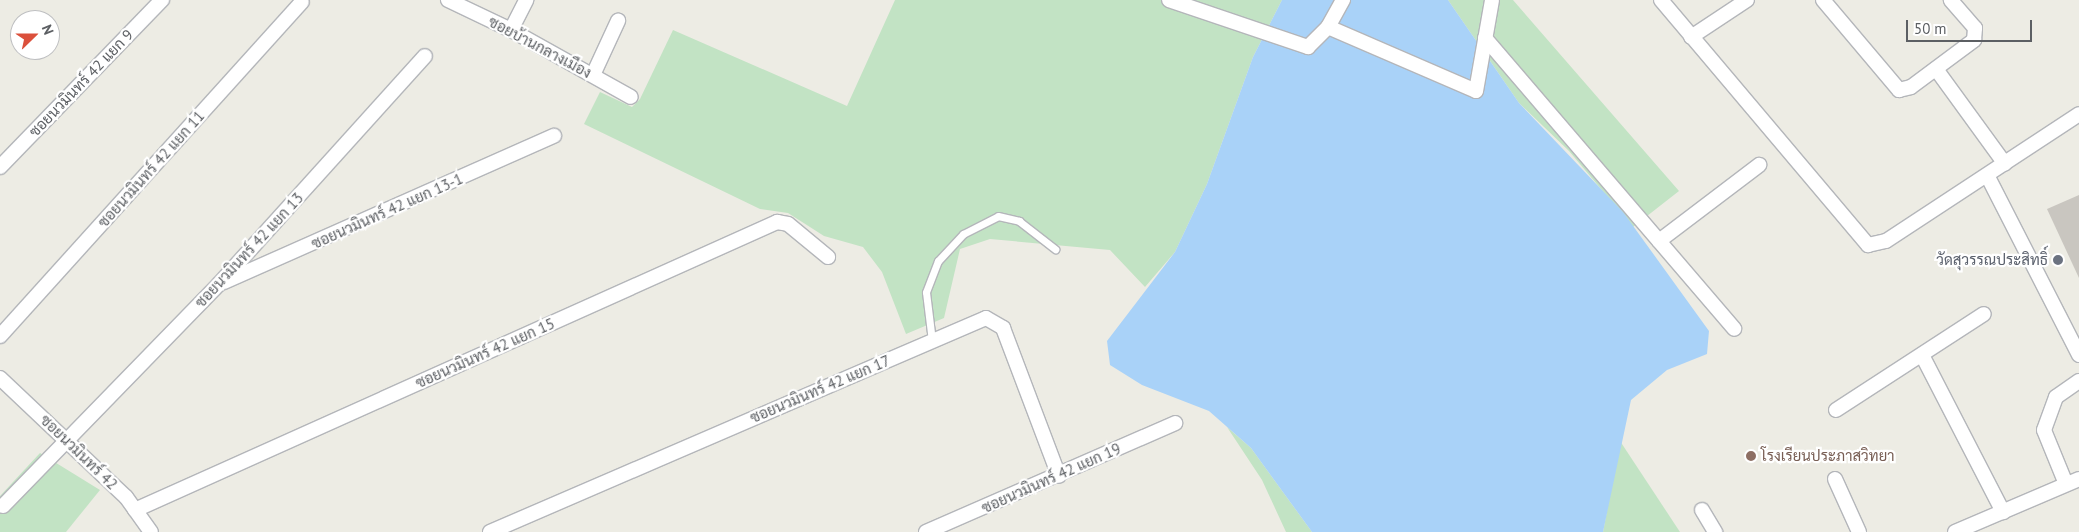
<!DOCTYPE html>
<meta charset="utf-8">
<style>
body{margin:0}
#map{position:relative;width:2079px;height:532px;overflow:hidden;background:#edece4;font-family:"PT Sans",Sarabun,sans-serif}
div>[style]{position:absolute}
.green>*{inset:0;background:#c2e3c4}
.water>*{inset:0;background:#a9d2f8}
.building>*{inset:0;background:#c9c6c0}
.roads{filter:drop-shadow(1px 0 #b4b6ba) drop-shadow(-1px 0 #b4b6ba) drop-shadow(0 1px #b4b6ba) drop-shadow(0 -1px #b4b6ba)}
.lane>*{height:7px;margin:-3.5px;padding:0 3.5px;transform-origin:3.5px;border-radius:3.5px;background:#fff}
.street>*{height:14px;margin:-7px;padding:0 7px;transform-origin:7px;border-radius:7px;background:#fff}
.dots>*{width:14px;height:14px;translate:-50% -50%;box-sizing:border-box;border:2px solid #fff;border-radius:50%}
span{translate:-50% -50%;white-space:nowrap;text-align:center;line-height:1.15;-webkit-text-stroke:4.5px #fff;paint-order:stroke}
.street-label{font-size:15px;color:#5c5f63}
.worship-label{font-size:15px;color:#5b616d}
.right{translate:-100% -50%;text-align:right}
.education-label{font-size:15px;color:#785e54}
.left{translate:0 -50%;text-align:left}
.north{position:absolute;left:10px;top:10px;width:50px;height:50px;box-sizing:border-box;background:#fff;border:1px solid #bebfc1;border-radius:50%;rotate:68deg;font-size:14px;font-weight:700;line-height:20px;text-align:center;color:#5c5f63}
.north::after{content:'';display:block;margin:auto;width:18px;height:22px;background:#db503c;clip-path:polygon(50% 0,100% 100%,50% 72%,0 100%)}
.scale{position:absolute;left:1906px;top:20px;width:126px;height:22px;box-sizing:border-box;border:2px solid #5c5f63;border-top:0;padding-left:6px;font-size:15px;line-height:18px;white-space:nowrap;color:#5c5f63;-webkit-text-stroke:4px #fff;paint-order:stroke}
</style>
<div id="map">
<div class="green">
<div style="clip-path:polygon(895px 0,1282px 0,1253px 57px,1207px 184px,1175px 252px,1145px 287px,1110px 250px,990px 239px,960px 249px,944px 318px,906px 334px,882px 272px,863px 247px,824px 236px,788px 213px,760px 209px,584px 124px,600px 92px,632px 107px,640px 99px,673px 30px,847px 106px)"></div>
<div style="clip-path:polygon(1448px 0,1513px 0,1679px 191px,1633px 227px,1569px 151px,1519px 103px)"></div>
<div style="clip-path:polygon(1227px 427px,1251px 448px,1312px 532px,1286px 532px,1262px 480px)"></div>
<div style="clip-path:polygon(1620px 441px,1680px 532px,1603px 532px)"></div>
<div style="clip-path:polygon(40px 453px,100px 490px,66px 532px,0 532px,0 496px)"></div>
</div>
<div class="water">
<div style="clip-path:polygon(1282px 0,1448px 0,1519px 103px,1623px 212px,1709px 331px,1707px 354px,1667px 370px,1631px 400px,1603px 532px,1312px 532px,1251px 448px,1209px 411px,1142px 385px,1110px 365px,1107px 341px,1175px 252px,1207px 184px,1253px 57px)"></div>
</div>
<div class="building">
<div style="clip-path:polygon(2079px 195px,2079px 278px,2047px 209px)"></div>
</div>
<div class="roads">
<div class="lane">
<div style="left:932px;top:341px;width:49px;rotate:-97deg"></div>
<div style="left:926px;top:292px;width:33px;rotate:-69deg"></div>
<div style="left:938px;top:261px;width:37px;rotate:-47deg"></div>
<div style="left:963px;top:234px;width:39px;rotate:-27deg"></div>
<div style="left:998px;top:216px;width:22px;rotate:13deg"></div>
<div style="left:1019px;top:221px;width:46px;rotate:37.9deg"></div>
</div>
<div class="street">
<div style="left:448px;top:0;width:70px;rotate:25.5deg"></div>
<div style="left:511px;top:30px;width:137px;rotate:29.2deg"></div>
<div style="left:1169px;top:0;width:147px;rotate:18.7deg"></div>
<div style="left:1308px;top:47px;width:28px;rotate:-45deg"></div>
<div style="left:1328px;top:27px;width:161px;rotate:23.4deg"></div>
<div style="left:1476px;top:91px;width:92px;rotate:-80deg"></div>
<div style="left:1661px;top:0;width:321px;rotate:49.8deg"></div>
<div style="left:1868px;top:245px;width:18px;rotate:-13deg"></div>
<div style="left:1886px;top:241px;width:231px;rotate:-33.3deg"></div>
<div style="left:1823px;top:0;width:118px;rotate:49.8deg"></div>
<div style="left:1899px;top:90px;width:12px;rotate:-14deg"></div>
<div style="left:1911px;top:87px;width:79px;rotate:-36.7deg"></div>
<div style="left:1974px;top:40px;width:12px;rotate:-85deg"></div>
<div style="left:1975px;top:28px;width:37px;rotate:-131deg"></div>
<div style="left:1328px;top:27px;width:31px;rotate:-61deg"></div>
<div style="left:511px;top:30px;width:34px;rotate:-63deg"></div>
<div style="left:1691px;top:37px;width:67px;rotate:-33.5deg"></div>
<div style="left:1485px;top:38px;width:383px;rotate:49.4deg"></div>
<div style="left:1936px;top:69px;width:117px;rotate:54deg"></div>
<div style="left:593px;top:75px;width:60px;rotate:-65.2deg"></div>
<div style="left:0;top:167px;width:233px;rotate:-45.9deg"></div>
<div style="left:1988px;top:177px;width:200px;rotate:62.9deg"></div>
<div style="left:1659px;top:241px;width:126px;rotate:-37.2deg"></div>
<div style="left:224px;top:282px;width:361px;rotate:-23.9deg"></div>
<div style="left:0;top:336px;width:450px;rotate:-47.9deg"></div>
<div style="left:1922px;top:355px;width:177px;rotate:62.7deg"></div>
<div style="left:0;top:378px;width:173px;rotate:43.4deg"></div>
<div style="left:126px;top:497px;width:43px;rotate:54.5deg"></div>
<div style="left:1836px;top:410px;width:176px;rotate:-33deg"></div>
<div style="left:1835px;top:479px;width:58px;rotate:65.6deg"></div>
<div style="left:2066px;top:484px;width:58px;rotate:-112.2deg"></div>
<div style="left:2044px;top:430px;width:35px;rotate:-70deg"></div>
<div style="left:2056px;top:397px;width:28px;rotate:-35deg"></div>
<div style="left:3px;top:506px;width:310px;rotate:-45.8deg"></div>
<div style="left:219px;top:284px;width:307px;rotate:-47.9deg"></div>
<div style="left:135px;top:510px;width:704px;rotate:-24.16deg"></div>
<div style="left:777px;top:222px;width:11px;rotate:10deg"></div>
<div style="left:788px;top:224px;width:52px;rotate:39.5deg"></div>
<div style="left:1702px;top:510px;width:26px;rotate:59deg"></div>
<div style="left:490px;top:532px;width:540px;rotate:-23.34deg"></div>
<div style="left:986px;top:318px;width:20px;rotate:30deg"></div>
<div style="left:1003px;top:328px;width:158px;rotate:69.3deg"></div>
<div style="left:926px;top:532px;width:272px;rotate:-23.6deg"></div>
<div style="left:1955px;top:532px;width:135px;rotate:-23.1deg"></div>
</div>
</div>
<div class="dots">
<div style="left:2058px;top:260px;background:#6b7280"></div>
<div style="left:1751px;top:456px;background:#8d6e63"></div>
</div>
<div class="street-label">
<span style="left:540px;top:47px;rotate:28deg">ซอยบ้านกลางเมือง</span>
<span style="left:81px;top:83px;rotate:-46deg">ซอยนวมินทร์ 42 แยก 9</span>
<span style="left:151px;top:169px;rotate:-48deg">ซอยนวมินทร์ 42 แยก 11</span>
<span style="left:387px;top:211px;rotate:-24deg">ซอยนวมินทร์ 42 แยก 13-1</span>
<span style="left:249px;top:250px;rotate:-47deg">ซอยนวมินทร์ 42 แยก 13</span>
<span style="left:485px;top:353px;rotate:-24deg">ซอยนวมินทร์ 42 แยก 15</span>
<span style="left:820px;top:389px;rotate:-23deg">ซอยนวมินทร์ 42 แยก 17</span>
<span style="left:79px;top:452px;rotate:44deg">ซอยนวมินทร์ 42</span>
<span style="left:1051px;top:478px;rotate:-24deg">ซอยนวมินทร์ 42 แยก 19</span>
</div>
<div class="worship-label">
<span class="right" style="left:2048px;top:260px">วัดสุวรรณประสิทธิ์</span>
</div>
<div class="education-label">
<span class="left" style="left:1761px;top:456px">โรงเรียนประภาสวิทยา</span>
</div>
<div class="north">N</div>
<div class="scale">50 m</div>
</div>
